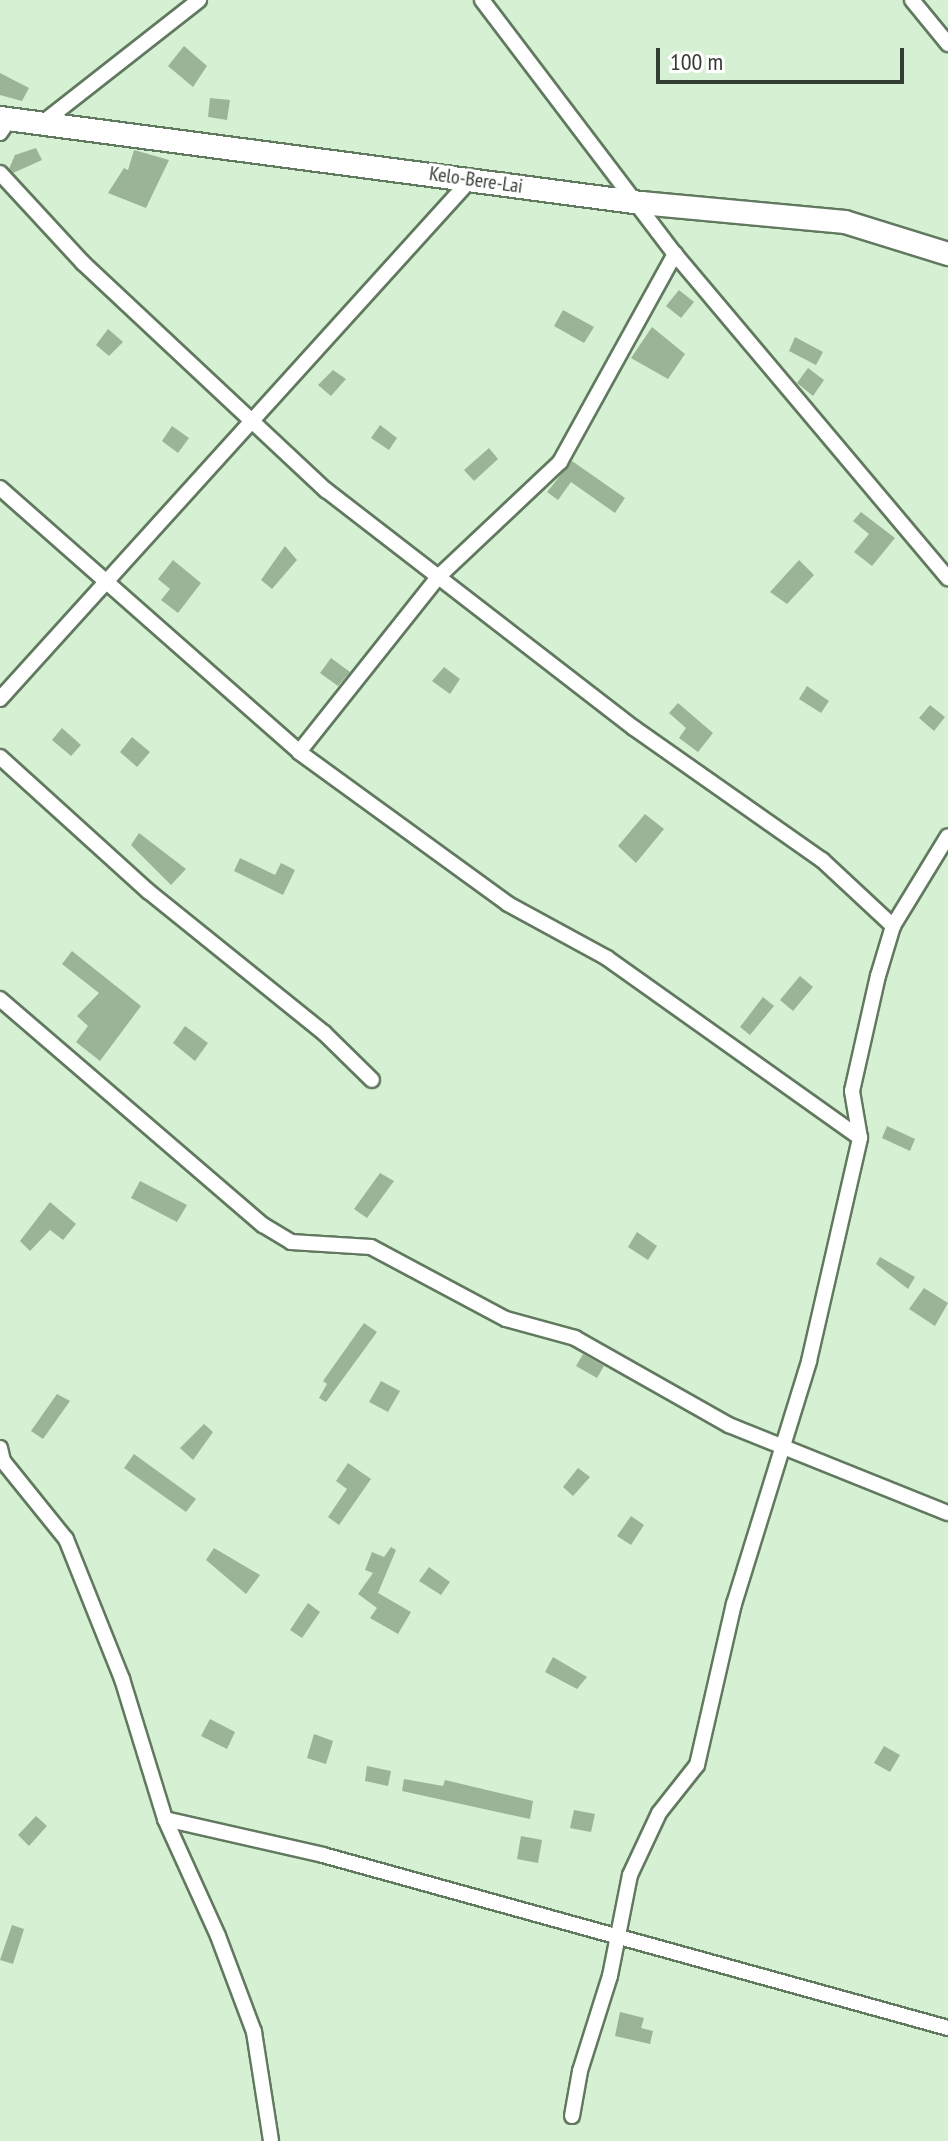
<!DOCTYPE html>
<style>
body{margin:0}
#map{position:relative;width:948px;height:2141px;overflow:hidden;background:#d5f0d2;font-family:"PT Sans Narrow",sans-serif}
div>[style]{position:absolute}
.building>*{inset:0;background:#9bb498}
.roads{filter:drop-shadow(2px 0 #61795f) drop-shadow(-2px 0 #61795f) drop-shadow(0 2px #61795f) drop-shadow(0 -2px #61795f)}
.minor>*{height:14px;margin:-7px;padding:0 7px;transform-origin:7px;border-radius:7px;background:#fff}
.secondary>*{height:22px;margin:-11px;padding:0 11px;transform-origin:11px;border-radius:11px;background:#fff}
span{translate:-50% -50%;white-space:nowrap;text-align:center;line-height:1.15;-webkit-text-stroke:6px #fff;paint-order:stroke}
.street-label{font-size:20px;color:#333e32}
.scale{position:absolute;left:656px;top:48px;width:248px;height:36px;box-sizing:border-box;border:4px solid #333e32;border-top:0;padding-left:10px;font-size:24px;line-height:28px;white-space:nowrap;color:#333e32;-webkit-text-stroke:6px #fff;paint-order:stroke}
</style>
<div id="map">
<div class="building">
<div style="clip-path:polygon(184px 46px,207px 66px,193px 87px,168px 66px)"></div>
<div style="clip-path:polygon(0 73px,29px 88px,22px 101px,0 95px)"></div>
<div style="clip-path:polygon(210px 98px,230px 100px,227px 120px,208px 117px)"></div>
<div style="clip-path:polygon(36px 148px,42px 160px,13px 173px,9px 169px,15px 155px)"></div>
<div style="clip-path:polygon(134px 150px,169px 160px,146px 208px,108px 193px,124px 168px,128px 170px)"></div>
<div style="clip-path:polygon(679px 290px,694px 302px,681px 318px,666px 306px)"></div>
<div style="clip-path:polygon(563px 310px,594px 327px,584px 343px,554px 326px)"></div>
<div style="clip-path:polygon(652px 327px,685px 354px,668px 379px,631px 358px)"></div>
<div style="clip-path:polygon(108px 329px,123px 342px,109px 356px,96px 345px)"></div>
<div style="clip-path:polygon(795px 337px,823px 352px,816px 365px,789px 351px)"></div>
<div style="clip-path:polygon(808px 368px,824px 380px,813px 396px,797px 383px)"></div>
<div style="clip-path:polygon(333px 370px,346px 379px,331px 396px,318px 385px)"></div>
<div style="clip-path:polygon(380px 425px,397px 438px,389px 450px,371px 438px)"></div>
<div style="clip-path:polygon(172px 426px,189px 438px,178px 453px,162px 441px)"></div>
<div style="clip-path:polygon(489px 448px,498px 459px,474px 481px,464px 470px)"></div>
<div style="clip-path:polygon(572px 461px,625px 498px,615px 513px,571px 482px,558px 500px,547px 492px)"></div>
<div style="clip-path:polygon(861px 512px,895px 538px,872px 566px,854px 552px,869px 534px,853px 521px)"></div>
<div style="clip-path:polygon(285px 546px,297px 560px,272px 589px,261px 580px)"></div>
<div style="clip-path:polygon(173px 560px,201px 583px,178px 613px,161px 600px,170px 589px,158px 579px)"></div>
<div style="clip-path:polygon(799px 560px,814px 575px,787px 604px,770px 592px)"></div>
<div style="clip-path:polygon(331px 658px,350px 672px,338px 686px,320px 673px)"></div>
<div style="clip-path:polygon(444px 667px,460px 679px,450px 694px,432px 681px)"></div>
<div style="clip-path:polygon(807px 686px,829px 701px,821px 713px,799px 699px)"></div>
<div style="clip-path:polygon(678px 703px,713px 733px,698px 752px,679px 738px,686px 728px,669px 713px)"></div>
<div style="clip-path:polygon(930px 705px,945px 717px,934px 731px,919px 718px)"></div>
<div style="clip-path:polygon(62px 728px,81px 745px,71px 756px,52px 740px)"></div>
<div style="clip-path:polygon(132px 737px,150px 752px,137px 767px,120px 752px)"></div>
<div style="clip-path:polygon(645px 814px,664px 829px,636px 863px,618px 846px)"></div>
<div style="clip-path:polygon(139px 833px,186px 869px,171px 885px,131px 845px)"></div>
<div style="clip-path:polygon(240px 858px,275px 875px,281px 863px,295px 870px,283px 895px,234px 871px)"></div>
<div style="clip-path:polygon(72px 951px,141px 1006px,100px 1061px,76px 1042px,88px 1026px,77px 1016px,99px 993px,62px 964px)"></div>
<div style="clip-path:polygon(800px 976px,813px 987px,793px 1011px,780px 1000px)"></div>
<div style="clip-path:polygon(763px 997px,774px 1006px,750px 1035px,740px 1027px)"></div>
<div style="clip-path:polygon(185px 1026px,208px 1043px,195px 1061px,173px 1043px)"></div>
<div style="clip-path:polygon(887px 1126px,915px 1139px,910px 1151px,882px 1138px)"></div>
<div style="clip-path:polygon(380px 1173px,394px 1181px,367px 1218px,354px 1209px)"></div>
<div style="clip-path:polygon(140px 1181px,187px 1205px,177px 1222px,131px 1198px)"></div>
<div style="clip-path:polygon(50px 1202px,76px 1224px,63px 1240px,50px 1230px,30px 1251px,20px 1241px)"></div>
<div style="clip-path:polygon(637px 1232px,657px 1246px,648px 1260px,628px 1247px)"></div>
<div style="clip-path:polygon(880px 1257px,915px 1277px,908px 1289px,876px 1264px)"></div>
<div style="clip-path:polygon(924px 1288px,948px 1303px,935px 1326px,909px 1309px)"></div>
<div style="clip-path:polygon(364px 1323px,377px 1332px,326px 1402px,319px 1398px,327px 1384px,323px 1381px)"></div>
<div style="clip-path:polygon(583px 1354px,604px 1366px,597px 1378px,576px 1366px)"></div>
<div style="clip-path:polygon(381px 1381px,400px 1391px,388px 1412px,369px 1402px)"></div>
<div style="clip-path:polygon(57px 1394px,70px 1401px,43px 1439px,31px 1431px)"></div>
<div style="clip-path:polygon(204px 1424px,213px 1432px,193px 1460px,180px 1448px)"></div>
<div style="clip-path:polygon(134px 1454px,196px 1499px,186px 1512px,124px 1468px)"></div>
<div style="clip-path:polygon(348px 1463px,371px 1479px,339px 1525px,328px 1517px,347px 1489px,336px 1481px)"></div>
<div style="clip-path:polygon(578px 1468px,590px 1477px,573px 1496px,563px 1487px)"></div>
<div style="clip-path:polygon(631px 1516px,644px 1525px,631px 1545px,617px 1536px)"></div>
<div style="clip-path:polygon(391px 1547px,396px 1550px,378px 1593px,411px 1612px,398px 1634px,370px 1618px,377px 1608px,358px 1594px,373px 1573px,365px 1570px,372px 1552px,384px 1557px)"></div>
<div style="clip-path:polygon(214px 1548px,260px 1575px,246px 1594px,206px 1560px)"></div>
<div style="clip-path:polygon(429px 1567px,450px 1582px,441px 1595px,419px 1581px)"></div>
<div style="clip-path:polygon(308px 1603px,320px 1612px,302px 1638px,290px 1630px)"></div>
<div style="clip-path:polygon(553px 1657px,587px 1677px,577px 1689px,545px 1672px)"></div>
<div style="clip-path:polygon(210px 1719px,235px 1732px,227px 1749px,201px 1736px)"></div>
<div style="clip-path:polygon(314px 1734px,333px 1741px,326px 1764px,307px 1758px)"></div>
<div style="clip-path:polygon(884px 1746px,900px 1755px,890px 1772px,874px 1763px)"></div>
<div style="clip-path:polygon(367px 1766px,391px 1771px,388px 1786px,365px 1781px)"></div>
<div style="clip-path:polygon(404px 1779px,443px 1786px,445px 1780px,533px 1801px,530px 1819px,402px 1791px)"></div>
<div style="clip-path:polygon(574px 1810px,595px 1814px,591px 1832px,570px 1828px)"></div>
<div style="clip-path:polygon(36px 1816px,47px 1826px,29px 1846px,18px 1835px)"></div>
<div style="clip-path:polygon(521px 1836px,542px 1840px,538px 1863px,517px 1859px)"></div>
<div style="clip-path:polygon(12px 1925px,24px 1929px,13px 1964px,0 1960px)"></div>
<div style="clip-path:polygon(620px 2012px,644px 2018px,641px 2028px,653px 2031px,650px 2044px,615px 2036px)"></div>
</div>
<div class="roads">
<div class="minor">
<div style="left:482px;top:0;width:319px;rotate:52.8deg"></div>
<div style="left:675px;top:254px;width:424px;rotate:49.9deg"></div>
<div style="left:912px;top:0;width:57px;rotate:50.7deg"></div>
<div style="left:41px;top:124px;width:201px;rotate:-38.1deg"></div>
<div style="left:0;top:133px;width:16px;rotate:-55deg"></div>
<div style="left:0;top:173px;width:122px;rotate:47.3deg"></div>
<div style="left:83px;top:263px;width:333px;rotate:43.1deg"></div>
<div style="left:326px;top:490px;width:389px;rotate:37.7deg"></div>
<div style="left:634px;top:728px;width:230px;rotate:35.1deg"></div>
<div style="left:822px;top:860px;width:97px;rotate:42.9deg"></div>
<div style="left:0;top:488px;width:399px;rotate:41.4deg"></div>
<div style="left:299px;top:752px;width:258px;rotate:36deg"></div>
<div style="left:508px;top:904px;width:113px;rotate:28.6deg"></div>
<div style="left:607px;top:958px;width:310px;rotate:35.4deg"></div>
<div style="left:0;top:699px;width:702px;rotate:-47.83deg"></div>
<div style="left:299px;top:752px;width:223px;rotate:-51.5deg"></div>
<div style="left:438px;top:577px;width:168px;rotate:-43.3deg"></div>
<div style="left:560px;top:462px;width:238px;rotate:-61.1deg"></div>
<div style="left:0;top:757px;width:200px;rotate:42.2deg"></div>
<div style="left:148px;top:891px;width:226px;rotate:38.9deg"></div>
<div style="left:324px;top:1033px;width:67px;rotate:44.4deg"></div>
<div style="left:0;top:999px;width:347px;rotate:40.7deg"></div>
<div style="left:263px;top:1225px;width:33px;rotate:31deg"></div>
<div style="left:291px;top:1242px;width:80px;rotate:3.6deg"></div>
<div style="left:371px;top:1247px;width:153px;rotate:28.1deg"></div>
<div style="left:506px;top:1319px;width:72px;rotate:15.4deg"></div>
<div style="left:575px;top:1338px;width:177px;rotate:29.5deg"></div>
<div style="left:729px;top:1425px;width:236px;rotate:21.9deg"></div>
<div style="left:0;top:1448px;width:13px;rotate:77deg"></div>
<div style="left:3px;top:1461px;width:100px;rotate:51.1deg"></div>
<div style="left:66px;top:1539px;width:151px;rotate:68.2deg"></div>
<div style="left:122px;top:1679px;width:146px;rotate:72.9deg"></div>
<div style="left:165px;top:1819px;width:128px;rotate:65.6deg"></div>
<div style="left:218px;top:1936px;width:103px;rotate:69.4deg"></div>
<div style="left:254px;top:2032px;width:110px;rotate:81.1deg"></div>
<div style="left:165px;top:1819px;width:162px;rotate:12.8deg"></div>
<div style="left:323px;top:1855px;width:649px;rotate:15.47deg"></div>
<div style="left:572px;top:2116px;width:46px;rotate:-79.9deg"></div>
<div style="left:580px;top:2071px;width:100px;rotate:-72.5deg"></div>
<div style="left:610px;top:1976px;width:103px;rotate:-78.8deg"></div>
<div style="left:630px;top:1875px;width:68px;rotate:-64.9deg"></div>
<div style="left:659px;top:1813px;width:61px;rotate:-51.6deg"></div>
<div style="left:697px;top:1765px;width:165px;rotate:-77.1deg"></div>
<div style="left:734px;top:1604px;width:254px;rotate:-72.8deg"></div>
<div style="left:809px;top:1361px;width:229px;rotate:-77.1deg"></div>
<div style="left:860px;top:1138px;width:48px;rotate:-99.7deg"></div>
<div style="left:852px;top:1091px;width:118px;rotate:-77.3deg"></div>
<div style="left:878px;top:976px;width:52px;rotate:-73.3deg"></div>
<div style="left:893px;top:926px;width:105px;rotate:-58.6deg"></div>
</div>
<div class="secondary">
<div style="left:0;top:118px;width:647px;rotate:7.55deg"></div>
<div style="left:641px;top:203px;width:205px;rotate:5.3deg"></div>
<div style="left:845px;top:222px;width:108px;rotate:17.3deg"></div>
</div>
</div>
<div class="street-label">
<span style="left:476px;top:180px;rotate:8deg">Kelo-Bere-Lai</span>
</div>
<div class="scale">100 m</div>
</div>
